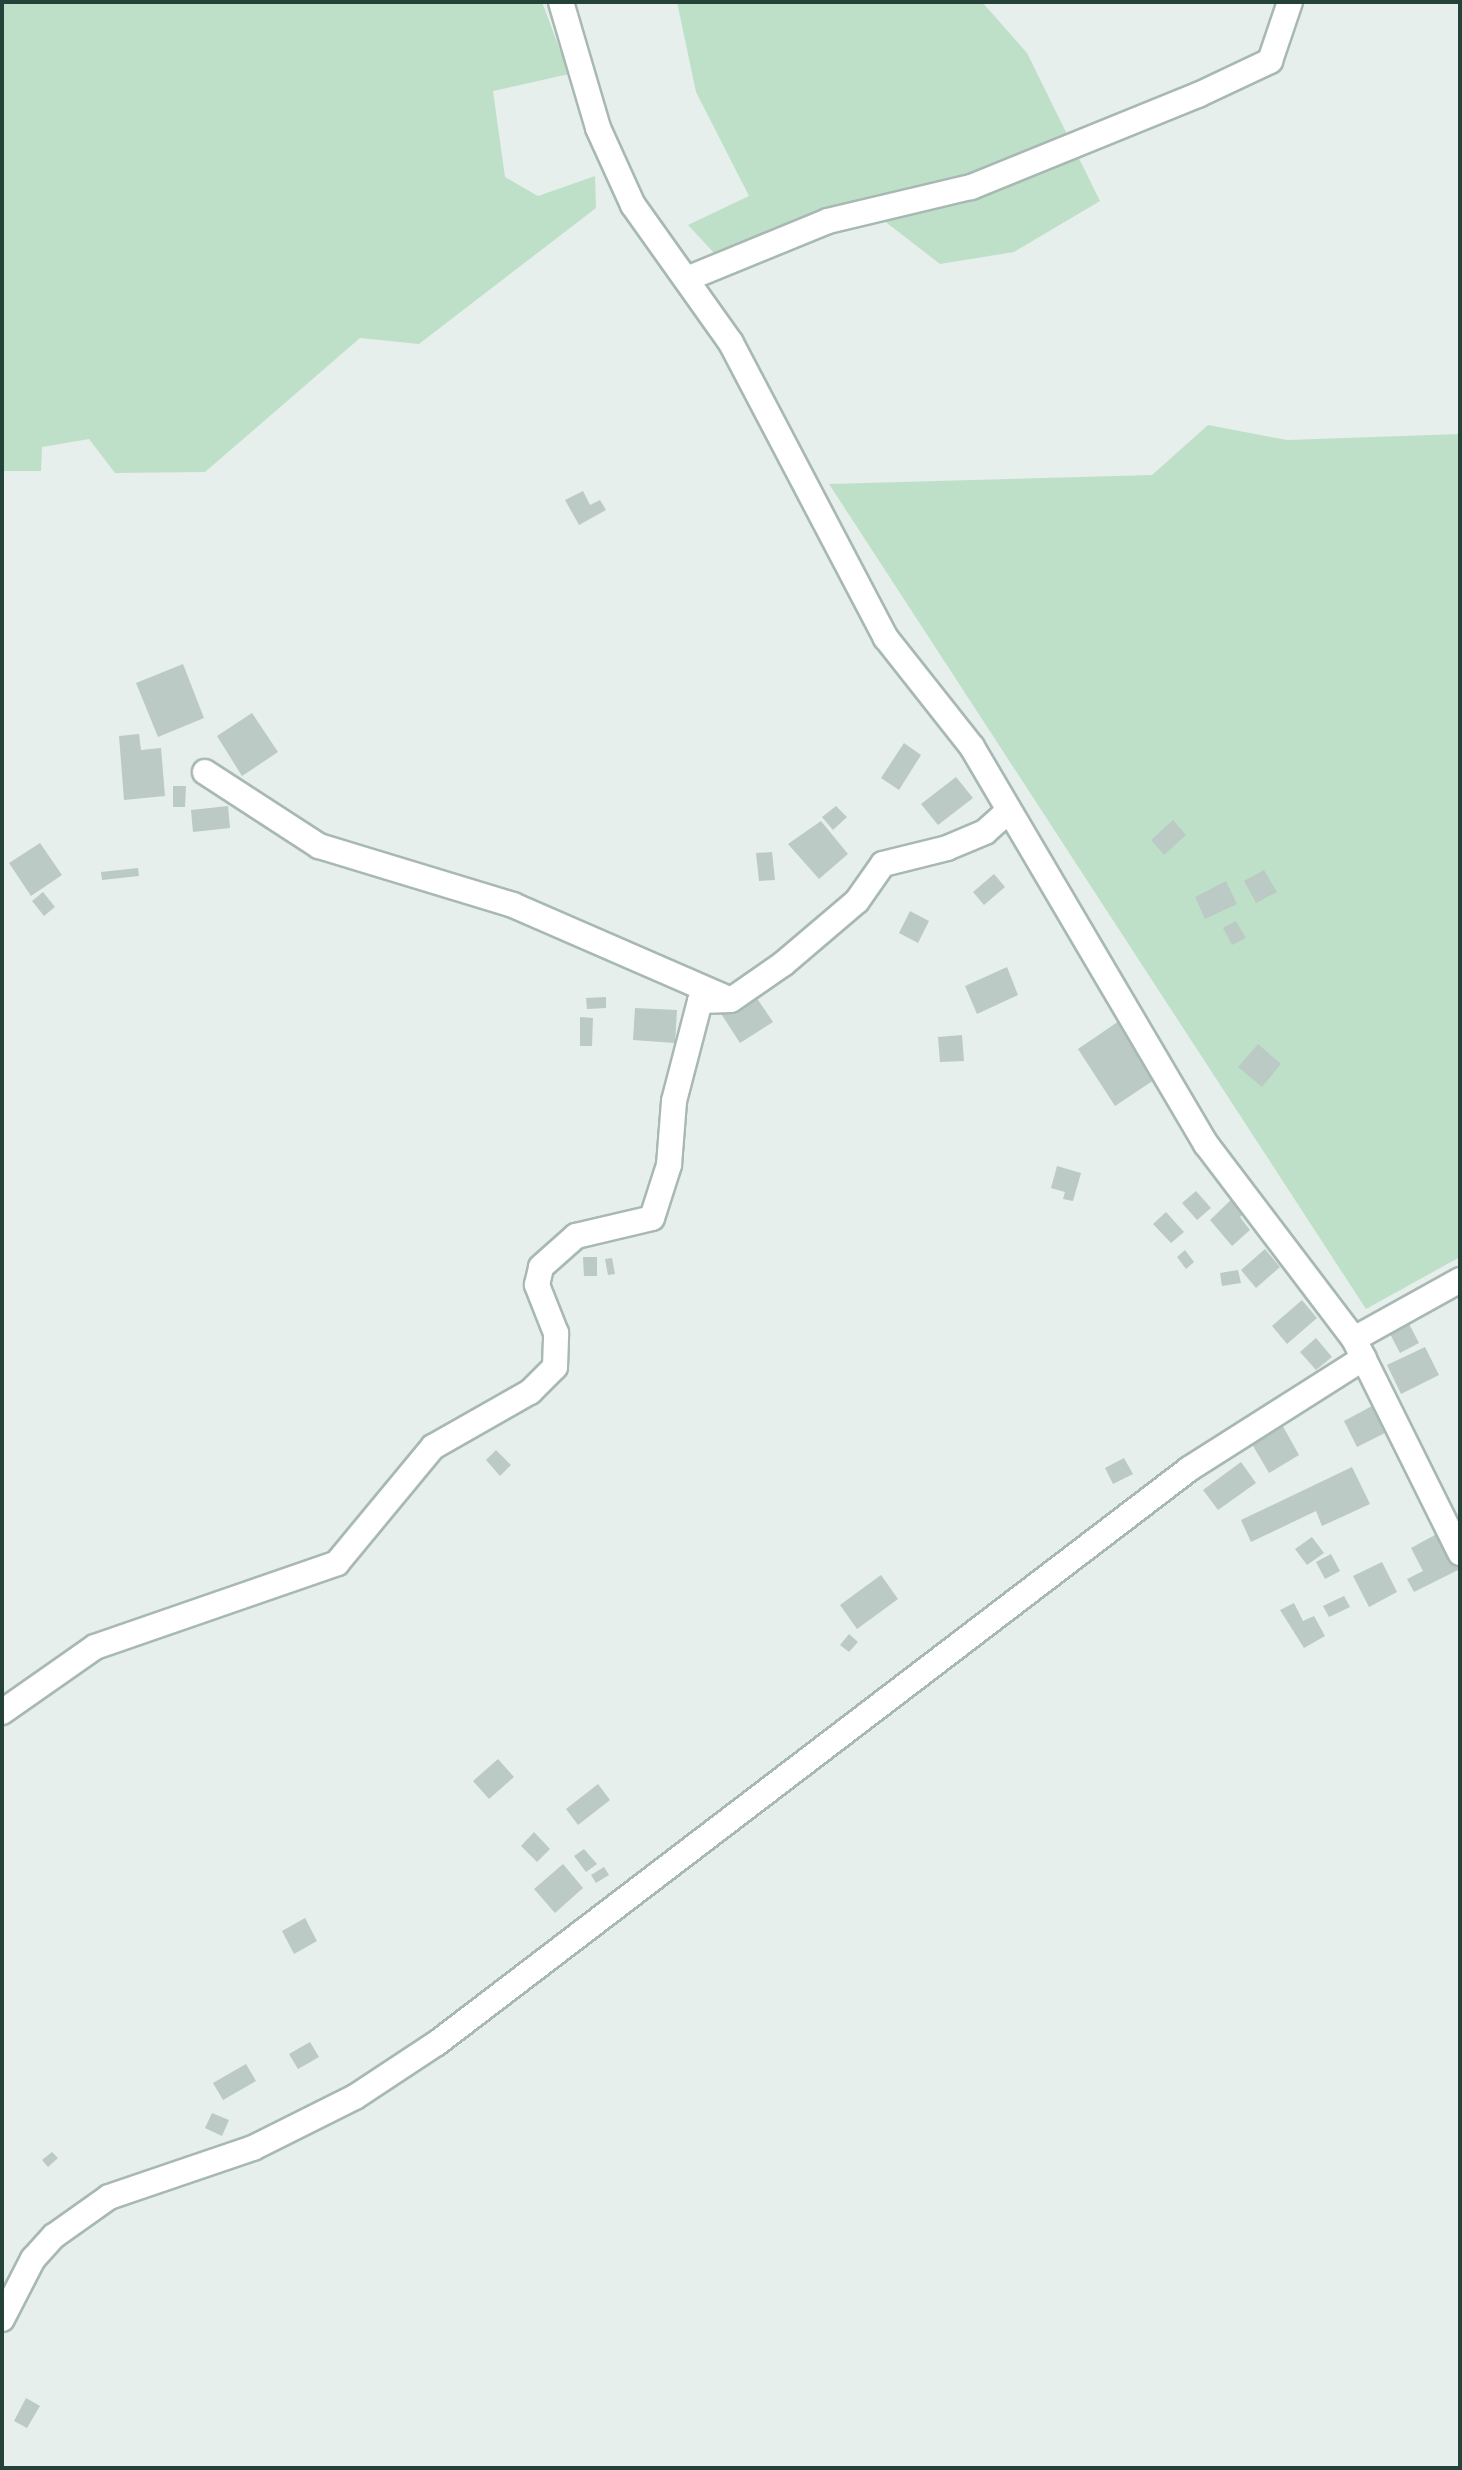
<!DOCTYPE html>
<style>
body{margin:0}
#map{position:relative;width:1462px;height:2470px;overflow:hidden;background:#e6efeb;font-family:"IBM Plex Sans",sans-serif}
div>[style]{position:absolute}
.green>*{inset:0;background:#bfe0c8}
.building>*{inset:0;background:#bbcac4}
.roads{filter:drop-shadow(2px 0 #a8b8b2) drop-shadow(-2px 0 #a8b8b2) drop-shadow(0 2px #a8b8b2) drop-shadow(0 -2px #a8b8b2)}
.minor>*{height:24px;margin:-12px;padding:0 12px;transform-origin:12px;border-radius:12px;background:#fff}
span{translate:-50% -50%;white-space:nowrap;text-align:center;line-height:1.15;-webkit-text-stroke:7px #f7fbf9;paint-order:stroke}
.frame{position:absolute;inset:0;border:4px solid #24423a;pointer-events:none}
</style>
<div id="map">
<div class="green">
<div style="clip-path:polygon(2px 2px,542px 2px,569px 74px,493px 91px,505px 177px,538px 196px,595px 176px,596px 208px,419px 344px,360px 338px,205px 472px,115px 473px,89px 439px,42px 447px,41px 471px,2px 471px)"></div>
<div style="clip-path:polygon(677px 2px,982px 2px,1027px 53px,1100px 201px,1014px 252px,940px 264px,861px 203px,714px 253px,688px 225px,749px 196px,696px 92px)"></div>
<div style="clip-path:polygon(1208px 425px,1287px 440px,1460px 434px,1460px 1257px,1366px 1309px,829px 484px,1152px 475px)"></div>
</div>
<div class="building">
<div style="clip-path:polygon(583px 491px,590px 505px,600px 500px,606px 510px,579px 525px,565px 500px)"></div>
<div style="clip-path:polygon(183px 664px,204px 718px,158px 737px,136px 683px)"></div>
<div style="clip-path:polygon(252px 713px,278px 752px,242px 776px,217px 736px)"></div>
<div style="clip-path:polygon(139px 734px,141px 750px,161px 748px,165px 796px,124px 800px,119px 736px)"></div>
<div style="clip-path:polygon(904px 743px,921px 755px,899px 790px,881px 778px)"></div>
<div style="clip-path:polygon(956px 777px,973px 798px,938px 825px,921px 804px)"></div>
<div style="clip-path:polygon(173px 786px,186px 786px,185px 807px,173px 807px)"></div>
<div style="clip-path:polygon(228px 806px,230px 828px,193px 832px,191px 810px)"></div>
<div style="clip-path:polygon(836px 806px,847px 817px,833px 830px,822px 817px)"></div>
<div style="clip-path:polygon(1173px 820px,1186px 835px,1164px 855px,1151px 840px)"></div>
<div style="clip-path:polygon(821px 821px,848px 854px,819px 879px,788px 844px)"></div>
<div style="clip-path:polygon(40px 843px,62px 875px,31px 896px,9px 863px)"></div>
<div style="clip-path:polygon(772px 852px,775px 880px,759px 881px,756px 853px)"></div>
<div style="clip-path:polygon(138px 868px,139px 876px,102px 880px,101px 872px)"></div>
<div style="clip-path:polygon(1264px 870px,1277px 892px,1256px 903px,1244px 881px)"></div>
<div style="clip-path:polygon(994px 874px,1005px 887px,984px 905px,973px 892px)"></div>
<div style="clip-path:polygon(1226px 881px,1237px 904px,1205px 919px,1195px 897px)"></div>
<div style="clip-path:polygon(43px 892px,55px 907px,44px 916px,32px 901px)"></div>
<div style="clip-path:polygon(910px 911px,929px 921px,918px 943px,899px 933px)"></div>
<div style="clip-path:polygon(1236px 921px,1246px 938px,1232px 945px,1223px 928px)"></div>
<div style="clip-path:polygon(1007px 967px,1018px 995px,977px 1014px,965px 986px)"></div>
<div style="clip-path:polygon(752px 991px,773px 1022px,740px 1043px,720px 1012px)"></div>
<div style="clip-path:polygon(606px 997px,606px 1008px,587px 1009px,586px 998px)"></div>
<div style="clip-path:polygon(635px 1008px,677px 1010px,675px 1043px,633px 1040px)"></div>
<div style="clip-path:polygon(580px 1017px,593px 1018px,592px 1046px,580px 1046px)"></div>
<div style="clip-path:polygon(1122px 1019px,1160px 1076px,1115px 1106px,1078px 1049px)"></div>
<div style="clip-path:polygon(962px 1035px,964px 1061px,940px 1062px,938px 1037px)"></div>
<div style="clip-path:polygon(1258px 1044px,1281px 1064px,1262px 1087px,1238px 1067px)"></div>
<div style="clip-path:polygon(1057px 1166px,1081px 1173px,1073px 1201px,1063px 1199px,1065px 1192px,1051px 1188px)"></div>
<div style="clip-path:polygon(1196px 1191px,1211px 1208px,1197px 1220px,1182px 1203px)"></div>
<div style="clip-path:polygon(1233px 1198px,1246px 1212px,1240px 1217px,1250px 1230px,1232px 1246px,1210px 1220px)"></div>
<div style="clip-path:polygon(1166px 1212px,1184px 1232px,1171px 1243px,1153px 1224px)"></div>
<div style="clip-path:polygon(1265px 1249px,1280px 1267px,1256px 1288px,1241px 1270px)"></div>
<div style="clip-path:polygon(1185px 1250px,1194px 1262px,1186px 1269px,1177px 1257px)"></div>
<div style="clip-path:polygon(583px 1257px,597px 1257px,597px 1276px,584px 1276px)"></div>
<div style="clip-path:polygon(612px 1258px,615px 1274px,608px 1275px,605px 1259px)"></div>
<div style="clip-path:polygon(1238px 1270px,1241px 1283px,1222px 1286px,1220px 1273px)"></div>
<div style="clip-path:polygon(1302px 1300px,1317px 1318px,1287px 1344px,1272px 1326px)"></div>
<div style="clip-path:polygon(1408px 1322px,1419px 1343px,1400px 1353px,1389px 1332px)"></div>
<div style="clip-path:polygon(1316px 1338px,1332px 1357px,1316px 1370px,1300px 1352px)"></div>
<div style="clip-path:polygon(1425px 1347px,1439px 1375px,1401px 1394px,1387px 1365px)"></div>
<div style="clip-path:polygon(1372px 1406px,1385px 1433px,1357px 1447px,1344px 1421px)"></div>
<div style="clip-path:polygon(1280px 1421px,1299px 1455px,1269px 1473px,1249px 1439px)"></div>
<div style="clip-path:polygon(496px 1450px,511px 1465px,500px 1476px,486px 1460px)"></div>
<div style="clip-path:polygon(1124px 1458px,1133px 1474px,1113px 1484px,1105px 1468px)"></div>
<div style="clip-path:polygon(1241px 1462px,1256px 1483px,1218px 1510px,1203px 1490px)"></div>
<div style="clip-path:polygon(1352px 1467px,1370px 1504px,1322px 1526px,1316px 1511px,1251px 1542px,1241px 1520px)"></div>
<div style="clip-path:polygon(1444px 1530px,1460px 1569px,1414px 1592px,1407px 1579px,1423px 1571px,1411px 1548px)"></div>
<div style="clip-path:polygon(1312px 1537px,1324px 1553px,1307px 1565px,1295px 1549px)"></div>
<div style="clip-path:polygon(1331px 1554px,1340px 1571px,1325px 1579px,1316px 1562px)"></div>
<div style="clip-path:polygon(1382px 1562px,1397px 1592px,1369px 1607px,1353px 1576px)"></div>
<div style="clip-path:polygon(881px 1575px,898px 1599px,857px 1629px,840px 1605px)"></div>
<div style="clip-path:polygon(1344px 1596px,1350px 1607px,1329px 1617px,1323px 1606px)"></div>
<div style="clip-path:polygon(1294px 1603px,1303px 1621px,1314px 1616px,1325px 1636px,1304px 1648px,1280px 1610px)"></div>
<div style="clip-path:polygon(849px 1634px,858px 1642px,849px 1652px,840px 1645px)"></div>
<div style="clip-path:polygon(498px 1759px,514px 1777px,489px 1799px,473px 1781px)"></div>
<div style="clip-path:polygon(598px 1784px,610px 1800px,578px 1825px,566px 1809px)"></div>
<div style="clip-path:polygon(534px 1832px,550px 1849px,537px 1862px,521px 1846px)"></div>
<div style="clip-path:polygon(584px 1849px,597px 1864px,586px 1872px,574px 1856px)"></div>
<div style="clip-path:polygon(563px 1864px,583px 1888px,555px 1913px,534px 1889px)"></div>
<div style="clip-path:polygon(604px 1867px,609px 1875px,596px 1883px,591px 1875px)"></div>
<div style="clip-path:polygon(305px 1918px,317px 1941px,294px 1954px,282px 1931px)"></div>
<div style="clip-path:polygon(310px 2042px,319px 2057px,298px 2069px,289px 2054px)"></div>
<div style="clip-path:polygon(246px 2064px,256px 2081px,223px 2100px,213px 2083px)"></div>
<div style="clip-path:polygon(212px 2113px,229px 2120px,222px 2136px,205px 2128px)"></div>
<div style="clip-path:polygon(52px 2152px,58px 2158px,48px 2167px,42px 2160px)"></div>
<div style="clip-path:polygon(26px 2398px,40px 2406px,27px 2428px,14px 2421px)"></div>
</div>
<div class="roads">
<div class="minor">
<div style="left:561px;top:2px;width:131px;rotate:73.6deg"></div>
<div style="left:598px;top:128px;width:85px;rotate:65.6deg"></div>
<div style="left:633px;top:205px;width:169px;rotate:54.6deg"></div>
<div style="left:731px;top:343px;width:333px;rotate:62.3deg"></div>
<div style="left:886px;top:638px;width:139px;rotate:51.7deg"></div>
<div style="left:972px;top:747px;width:461px;rotate:59.5deg"></div>
<div style="left:1206px;top:1144px;width:245px;rotate:52.8deg"></div>
<div style="left:1354px;top:1339px;width:239px;rotate:63.6deg"></div>
<div style="left:689px;top:278px;width:150px;rotate:-22.3deg"></div>
<div style="left:828px;top:221px;width:147px;rotate:-13.4deg"></div>
<div style="left:971px;top:187px;width:245px;rotate:-22.1deg"></div>
<div style="left:1198px;top:95px;width:80px;rotate:-25.3deg"></div>
<div style="left:1270px;top:61px;width:62px;rotate:-71.3deg"></div>
<div style="left:205px;top:772px;width:136px;rotate:33deg"></div>
<div style="left:319px;top:846px;width:203px;rotate:16.9deg"></div>
<div style="left:513px;top:905px;width:231px;rotate:23.5deg"></div>
<div style="left:1354px;top:1339px;width:121px;rotate:-29.1deg"></div>
<div style="left:2px;top:1712px;width:113px;rotate:-35deg"></div>
<div style="left:95px;top:1647px;width:256px;rotate:-19.1deg"></div>
<div style="left:337px;top:1563px;width:151px;rotate:-50.4deg"></div>
<div style="left:433px;top:1447px;width:112px;rotate:-29.6deg"></div>
<div style="left:530px;top:1392px;width:35px;rotate:-45deg"></div>
<div style="left:555px;top:1367px;width:34px;rotate:-88deg"></div>
<div style="left:556px;top:1333px;width:52px;rotate:-111.6deg"></div>
<div style="left:537px;top:1285px;width:18px;rotate:-77deg"></div>
<div style="left:541px;top:1267px;width:47px;rotate:-41.5deg"></div>
<div style="left:576px;top:1236px;width:78px;rotate:-13.3deg"></div>
<div style="left:652px;top:1218px;width:56px;rotate:-72.2deg"></div>
<div style="left:669px;top:1165px;width:64px;rotate:-85.5deg"></div>
<div style="left:674px;top:1101px;width:103px;rotate:-75.4deg"></div>
<div style="left:700px;top:1001px;width:31px;rotate:-2deg"></div>
<div style="left:731px;top:1000px;width:63px;rotate:-34.7deg"></div>
<div style="left:783px;top:964px;width:97px;rotate:-40.4deg"></div>
<div style="left:857px;top:901px;width:45px;rotate:-54.9deg"></div>
<div style="left:883px;top:864px;width:66px;rotate:-14deg"></div>
<div style="left:947px;top:848px;width:41px;rotate:-22.8deg"></div>
<div style="left:985px;top:832px;width:31px;rotate:-42deg"></div>
<div style="left:2px;top:2319px;width:68px;rotate:-62.7deg"></div>
<div style="left:33px;top:2259px;width:31px;rotate:-48deg"></div>
<div style="left:54px;top:2236px;width:67px;rotate:-35.3deg"></div>
<div style="left:109px;top:2197px;width:152px;rotate:-18.8deg"></div>
<div style="left:253px;top:2148px;width:114px;rotate:-26.6deg"></div>
<div style="left:355px;top:2097px;width:98px;rotate:-33.4deg"></div>
<div style="left:437px;top:2043px;width:946px;rotate:-37.35deg"></div>
<div style="left:1189px;top:1469px;width:207px;rotate:-32.4deg"></div>
</div>
</div>
<div class="frame"></div>
</div>
